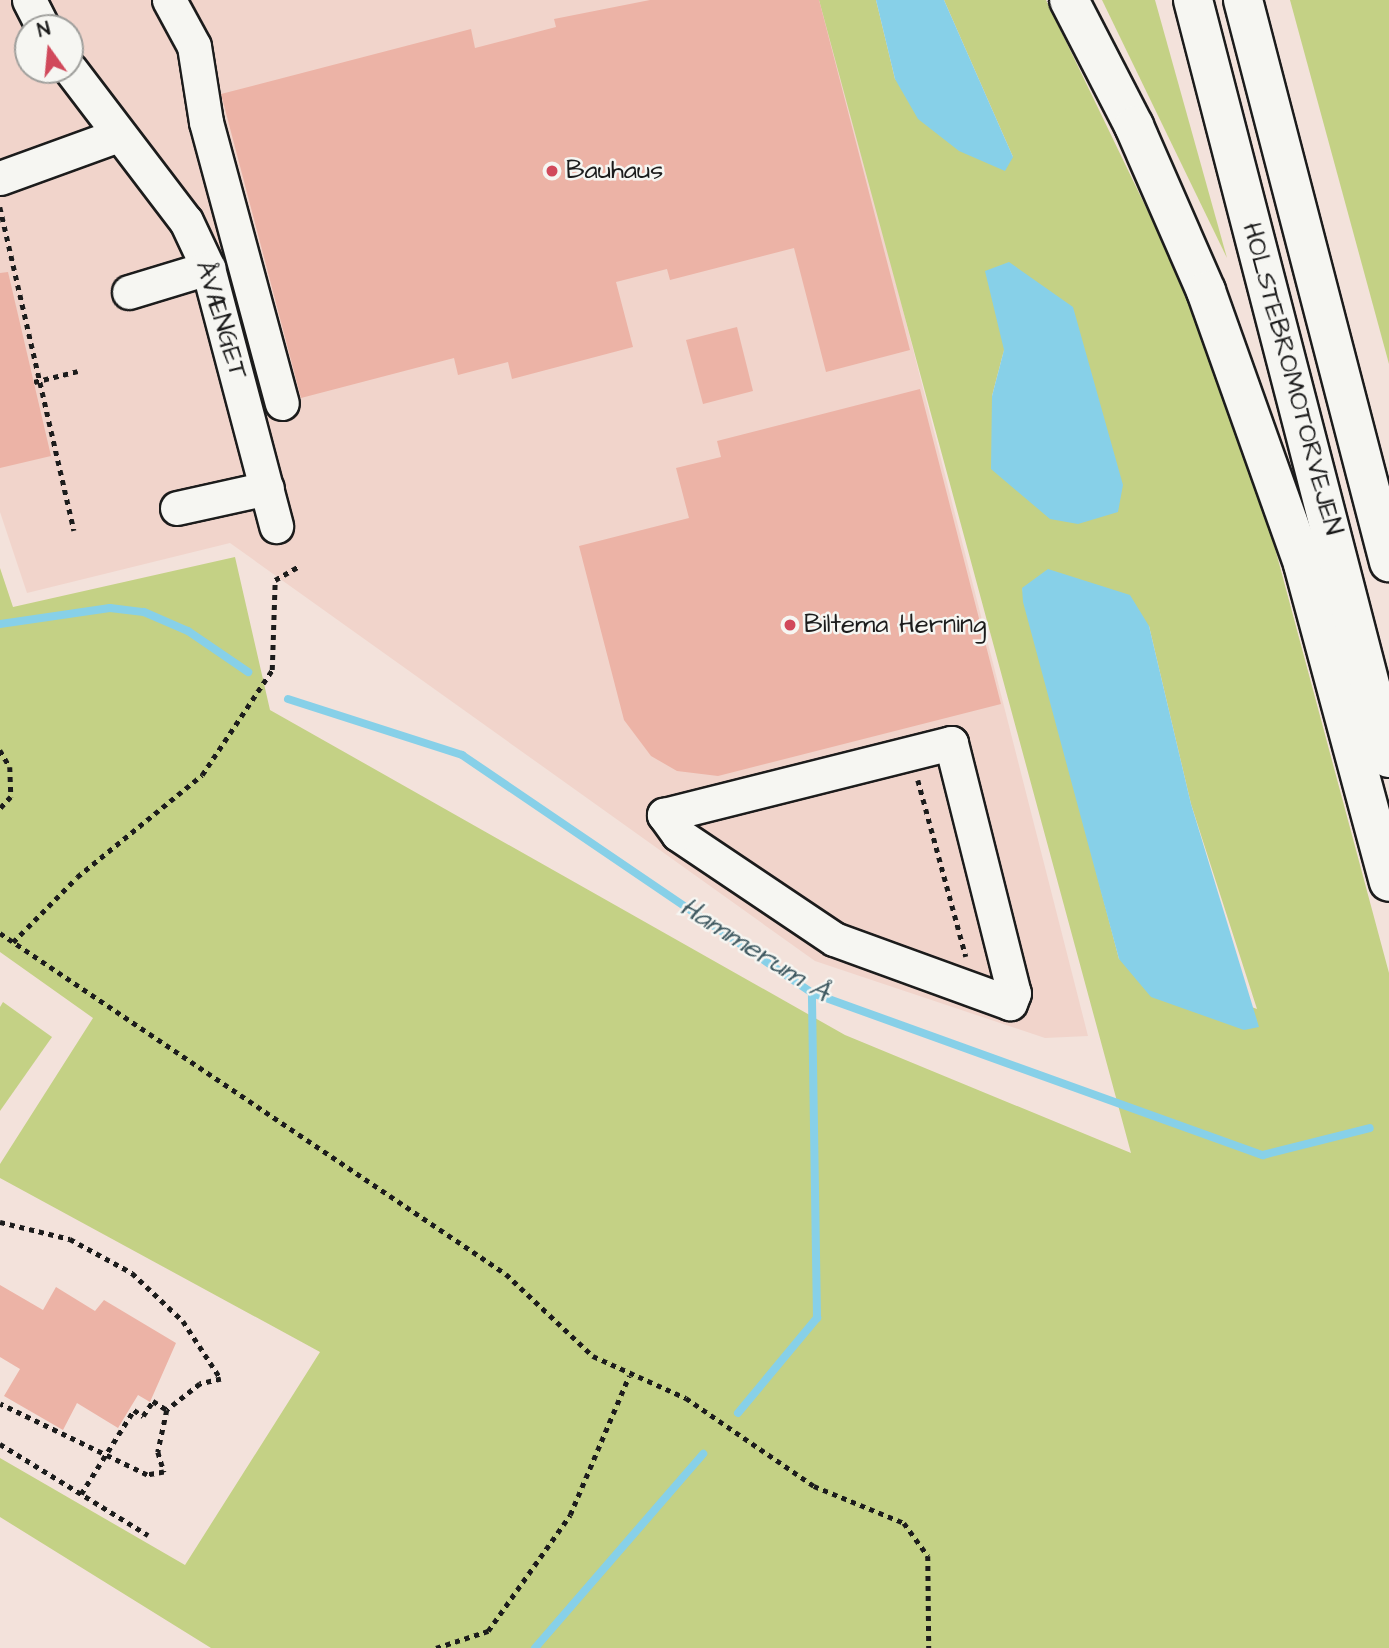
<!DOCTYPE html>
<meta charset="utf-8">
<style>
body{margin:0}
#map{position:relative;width:1389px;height:1648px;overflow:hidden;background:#f3e2db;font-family:"Architects Daughter",sans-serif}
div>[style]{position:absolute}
.built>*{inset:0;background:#f1d4cb}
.green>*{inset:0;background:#c4d185}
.water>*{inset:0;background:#87d0e8}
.stream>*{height:8px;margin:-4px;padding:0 4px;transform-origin:4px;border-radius:4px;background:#87d0e8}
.building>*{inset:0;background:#ecb3a6}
.path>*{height:4.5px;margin-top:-2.25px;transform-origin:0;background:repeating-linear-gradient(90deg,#1c1c1c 0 5px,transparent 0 10px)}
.roads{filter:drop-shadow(2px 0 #1c1c1c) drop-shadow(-2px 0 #1c1c1c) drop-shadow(0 2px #1c1c1c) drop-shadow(0 -2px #1c1c1c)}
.minor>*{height:33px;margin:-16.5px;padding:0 16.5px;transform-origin:16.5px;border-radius:16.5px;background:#f6f6f2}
.highway>*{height:38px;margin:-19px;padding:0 19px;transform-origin:19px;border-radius:19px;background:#f6f6f2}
.dots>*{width:19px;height:19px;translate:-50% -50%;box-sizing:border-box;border:4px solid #f6f6f2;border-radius:50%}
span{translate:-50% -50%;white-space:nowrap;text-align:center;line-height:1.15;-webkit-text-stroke:5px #f6f6f2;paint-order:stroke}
.poi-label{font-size:26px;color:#1c1c1c}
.left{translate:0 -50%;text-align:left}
.street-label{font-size:26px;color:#1c1c1c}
.water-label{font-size:28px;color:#415b63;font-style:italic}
.north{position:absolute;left:14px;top:14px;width:70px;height:70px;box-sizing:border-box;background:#f6f6f2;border:2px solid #9f9f9c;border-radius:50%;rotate:345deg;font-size:19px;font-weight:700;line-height:28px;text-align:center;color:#1c1c1c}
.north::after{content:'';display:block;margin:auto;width:24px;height:32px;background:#d1495b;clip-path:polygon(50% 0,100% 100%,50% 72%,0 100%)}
</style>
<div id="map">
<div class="built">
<div style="clip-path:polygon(evenodd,0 0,824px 0,1088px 1036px,1045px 1038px,815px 961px,230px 543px,27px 593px,0 512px,0 0,28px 28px,70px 28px,70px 70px,28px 70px,28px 28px)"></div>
</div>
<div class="green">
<div style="clip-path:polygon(evenodd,819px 0,876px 0,895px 79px,1013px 157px,944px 0,1046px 0,1193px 305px,1272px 537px,1389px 973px,1389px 1648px,211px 1648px,0 1517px,0 1458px,185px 1565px,320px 1352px,0 1178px,0 1164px,93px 1018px,0 952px,0 568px,13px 607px,235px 557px,270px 710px,845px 1035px,1131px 1153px,819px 0,1004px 350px,992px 469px,992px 396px,1004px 350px,819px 0,1022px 588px,1149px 626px,1191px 804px,1257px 1009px,1119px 959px,1022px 588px)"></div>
<div style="clip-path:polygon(1102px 0,1155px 0,1227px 258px)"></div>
<div style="clip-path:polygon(1290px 0,1389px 0,1389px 364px)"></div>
<div style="clip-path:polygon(3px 1002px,52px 1037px,0 1111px,0 1007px)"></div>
</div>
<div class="water">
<div style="clip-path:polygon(876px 0,944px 0,1013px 157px,1005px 171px,959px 151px,918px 119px,895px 79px)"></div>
<div style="clip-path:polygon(1009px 262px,1073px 307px,1123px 485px,1118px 512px,1078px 524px,1050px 519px,991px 469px,992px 396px,1004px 350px,985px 271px)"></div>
<div style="clip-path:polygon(1048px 569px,1130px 595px,1149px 626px,1191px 804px,1259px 1027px,1244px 1030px,1151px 997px,1119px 959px,1023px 602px,1022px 588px)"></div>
</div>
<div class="stream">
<div style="left:0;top:624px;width:111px;rotate:-8.3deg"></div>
<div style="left:110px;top:608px;width:34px;rotate:7deg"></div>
<div style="left:144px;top:612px;width:48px;rotate:23.4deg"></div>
<div style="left:188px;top:631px;width:73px;rotate:34.3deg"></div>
<div style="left:288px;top:699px;width:183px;rotate:17.8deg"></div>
<div style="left:462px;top:755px;width:423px;rotate:34.2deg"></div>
<div style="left:812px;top:993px;width:479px;rotate:19.8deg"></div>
<div style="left:1263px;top:1155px;width:110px;rotate:-14.2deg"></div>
<div style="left:738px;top:1413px;width:124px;rotate:-50.3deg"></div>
<div style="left:817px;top:1318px;width:325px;rotate:-90.9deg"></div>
<div style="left:535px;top:1648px;width:257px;rotate:-49.1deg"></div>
</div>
<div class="building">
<div style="clip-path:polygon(650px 0,819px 0,910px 350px,826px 372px,794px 248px,670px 280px,667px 269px,616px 282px,633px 347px,512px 379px,508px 362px,458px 375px,454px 358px,301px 398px,221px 94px,471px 29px,475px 48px,556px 27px,554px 19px)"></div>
<div style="clip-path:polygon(8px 272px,51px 456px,0 468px,0 273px)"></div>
<div style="clip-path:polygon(737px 327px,753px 391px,703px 404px,686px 340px)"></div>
<div style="clip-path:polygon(920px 389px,1001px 704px,718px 776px,677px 771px,651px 756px,624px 720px,579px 546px,689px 518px,676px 468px,721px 457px,717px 441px)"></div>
<div style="clip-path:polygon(0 1285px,43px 1310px,56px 1287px,95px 1311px,104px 1300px,176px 1343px,150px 1402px,138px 1395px,118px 1428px,77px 1403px,63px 1430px,4px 1396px,20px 1369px,0 1357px)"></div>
</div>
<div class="path">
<div style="left:0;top:207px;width:332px;rotate:77.1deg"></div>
<div style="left:34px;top:382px;width:45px;rotate:-14deg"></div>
<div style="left:0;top:750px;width:20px;rotate:60deg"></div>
<div style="left:10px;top:767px;width:30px;rotate:88deg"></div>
<div style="left:11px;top:797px;width:16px;rotate:133deg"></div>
<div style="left:918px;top:780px;width:183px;rotate:74.8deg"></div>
<div style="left:0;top:933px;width:610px;rotate:33.98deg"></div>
<div style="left:506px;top:1274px;width:120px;rotate:43.3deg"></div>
<div style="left:593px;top:1356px;width:102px;rotate:24.3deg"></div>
<div style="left:686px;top:1398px;width:155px;rotate:34.5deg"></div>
<div style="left:814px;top:1486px;width:97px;rotate:22.3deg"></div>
<div style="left:904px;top:1523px;width:41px;rotate:54deg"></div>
<div style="left:928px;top:1556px;width:92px;rotate:89.4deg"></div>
<div style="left:13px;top:942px;width:91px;rotate:-45.4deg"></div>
<div style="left:77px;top:877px;width:161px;rotate:-39.2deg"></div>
<div style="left:202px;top:775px;width:126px;rotate:-56.3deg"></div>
<div style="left:272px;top:670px;width:90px;rotate:-88.1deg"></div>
<div style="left:275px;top:580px;width:28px;rotate:-30deg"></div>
<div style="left:0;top:1222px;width:72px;rotate:13.7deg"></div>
<div style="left:70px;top:1239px;width:71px;rotate:28.7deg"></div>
<div style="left:132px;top:1273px;width:70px;rotate:43.3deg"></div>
<div style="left:183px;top:1321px;width:69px;rotate:56.8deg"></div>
<div style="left:221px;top:1379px;width:22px;rotate:167deg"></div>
<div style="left:200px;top:1384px;width:42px;rotate:141.8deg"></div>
<div style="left:167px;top:1410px;width:43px;rotate:102.1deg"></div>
<div style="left:158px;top:1452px;width:21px;rotate:73deg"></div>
<div style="left:164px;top:1472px;width:17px;rotate:170deg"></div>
<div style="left:147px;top:1475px;width:163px;rotate:-154.2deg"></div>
<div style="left:0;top:1444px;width:174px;rotate:31.6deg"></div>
<div style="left:81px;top:1494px;width:99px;rotate:-57.8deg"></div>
<div style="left:134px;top:1410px;width:11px;rotate:34deg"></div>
<div style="left:143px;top:1416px;width:18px;rotate:-56deg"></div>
<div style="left:153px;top:1401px;width:17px;rotate:33deg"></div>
<div style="left:436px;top:1648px;width:55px;rotate:-18.1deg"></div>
<div style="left:488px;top:1631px;width:142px;rotate:-54.7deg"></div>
<div style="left:570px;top:1515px;width:151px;rotate:-67deg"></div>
</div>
<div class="roads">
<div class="minor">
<div style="left:29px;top:0;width:31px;rotate:63deg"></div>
<div style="left:169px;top:0;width:52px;rotate:61.5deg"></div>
<div style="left:194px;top:46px;width:77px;rotate:81deg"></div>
<div style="left:206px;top:122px;width:291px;rotate:74.9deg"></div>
<div style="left:70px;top:69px;width:191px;rotate:52.7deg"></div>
<div style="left:186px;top:221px;width:52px;rotate:64.9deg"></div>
<div style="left:208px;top:268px;width:267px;rotate:75.2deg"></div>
<div style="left:0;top:178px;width:126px;rotate:-20deg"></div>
<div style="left:129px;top:292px;width:83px;rotate:-16.9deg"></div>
<div style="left:177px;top:508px;width:92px;rotate:-12.5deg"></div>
<div style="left:951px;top:743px;width:258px;rotate:75.9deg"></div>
<div style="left:1014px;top:993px;width:11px;rotate:112deg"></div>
<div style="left:1010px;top:1003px;width:187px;rotate:-160deg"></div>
<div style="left:834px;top:939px;width:188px;rotate:-146.1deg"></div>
<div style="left:678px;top:834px;width:24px;rotate:-126deg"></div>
<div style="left:664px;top:815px;width:296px;rotate:-14.1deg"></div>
</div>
<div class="highway">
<div style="left:1069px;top:0;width:142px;rotate:62.7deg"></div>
<div style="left:1134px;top:126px;width:180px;rotate:66.4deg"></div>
<div style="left:1206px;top:291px;width:290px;rotate:70.4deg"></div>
<div style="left:1303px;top:564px;width:329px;rotate:74.9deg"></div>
<div style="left:1193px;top:0;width:783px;rotate:75.5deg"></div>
<div style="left:1243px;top:0;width:581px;rotate:75.44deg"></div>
</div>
</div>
<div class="dots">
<div style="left:552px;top:171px;background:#d1495b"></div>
<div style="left:790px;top:625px;background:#d1495b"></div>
</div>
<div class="poi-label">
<span class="left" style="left:566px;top:171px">Bauhaus</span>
<span class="left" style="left:804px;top:625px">Biltema Herning</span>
</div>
<div class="street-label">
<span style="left:221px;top:320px;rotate:73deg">ÅVÆNGET</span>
<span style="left:1292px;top:379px;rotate:75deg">HOLSTEBROMOTORVEJEN</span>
</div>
<div class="water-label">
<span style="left:755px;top:950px;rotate:32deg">Hammerum Å</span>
</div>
<div class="north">N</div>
</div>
